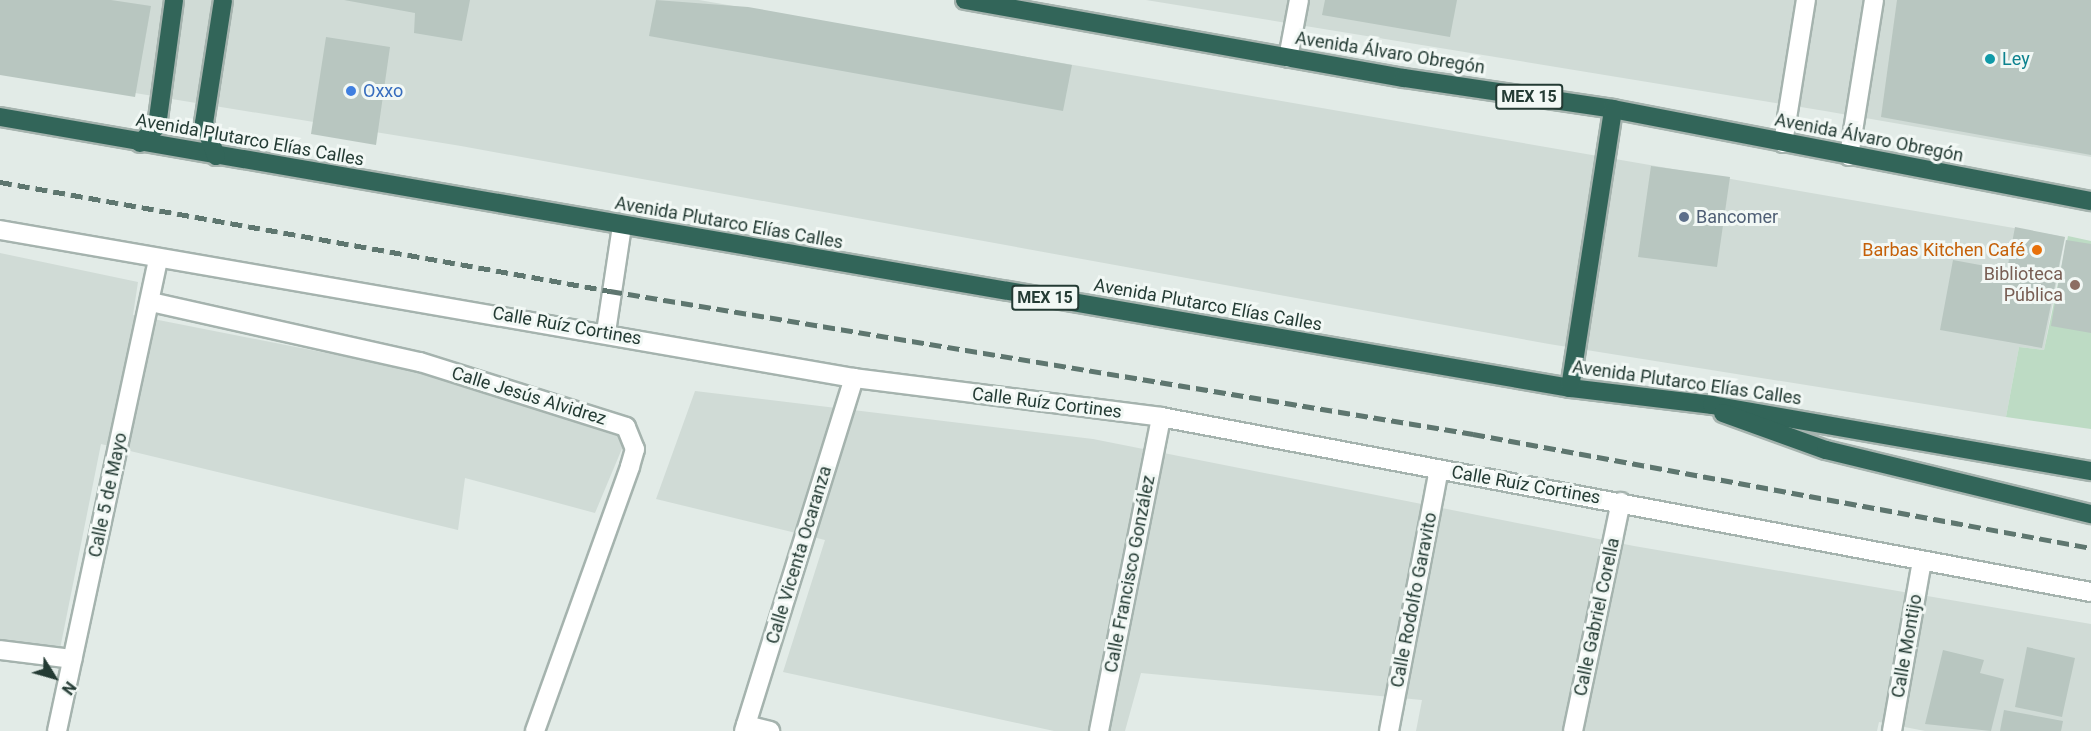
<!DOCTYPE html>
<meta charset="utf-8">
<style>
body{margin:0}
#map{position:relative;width:2091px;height:731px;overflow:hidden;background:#e2ebe7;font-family:Roboto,sans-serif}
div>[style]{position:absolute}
.built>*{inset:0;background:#d0dbd6}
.green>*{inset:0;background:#bddbc4}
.building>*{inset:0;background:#b8c6c0}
.roads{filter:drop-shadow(2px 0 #a5b3ae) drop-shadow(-2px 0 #a5b3ae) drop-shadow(0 2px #a5b3ae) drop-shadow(0 -2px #a5b3ae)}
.minor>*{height:18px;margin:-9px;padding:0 9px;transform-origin:9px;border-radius:9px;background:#fff}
.highway>*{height:18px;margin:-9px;padding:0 9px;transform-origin:9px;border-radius:9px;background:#326559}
.rail>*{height:4.5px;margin-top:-2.25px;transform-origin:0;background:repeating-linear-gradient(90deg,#5e766f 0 12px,transparent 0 18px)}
.dots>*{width:16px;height:16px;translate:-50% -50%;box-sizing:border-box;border:3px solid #f2f8f5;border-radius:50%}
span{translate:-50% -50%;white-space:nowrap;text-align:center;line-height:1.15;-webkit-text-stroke:6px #f2f8f5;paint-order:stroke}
.shield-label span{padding:2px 4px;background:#f2f8f5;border:2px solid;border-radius:4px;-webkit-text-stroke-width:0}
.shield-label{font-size:16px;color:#243b34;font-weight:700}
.street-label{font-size:18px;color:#243b34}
.culture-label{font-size:18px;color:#0d838f}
.left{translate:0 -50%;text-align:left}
.shop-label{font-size:18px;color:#366cbe}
.service-label{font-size:18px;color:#4e5e75}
.food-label{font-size:18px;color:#c56008}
.right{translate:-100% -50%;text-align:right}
.education-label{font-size:18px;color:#785e54}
.north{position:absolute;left:24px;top:647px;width:60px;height:60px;-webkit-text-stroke:4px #f2f8f5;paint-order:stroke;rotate:127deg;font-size:16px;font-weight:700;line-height:24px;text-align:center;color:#243b34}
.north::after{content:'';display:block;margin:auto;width:21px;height:27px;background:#243b34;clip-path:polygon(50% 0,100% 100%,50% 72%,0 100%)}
</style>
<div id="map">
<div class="built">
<div style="clip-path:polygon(0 0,699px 0,2065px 237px,2044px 350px,2019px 347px,2006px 417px,1549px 344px,461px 146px,0 71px)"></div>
<div style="clip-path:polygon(1146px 0,2091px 0,2091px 157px,1825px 111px)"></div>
<div style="clip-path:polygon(0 253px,138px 282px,133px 315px,423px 372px,626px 439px,595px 513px,465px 478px,458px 530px,101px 444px,60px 649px,0 639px)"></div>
<div style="clip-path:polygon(695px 391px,1093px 439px,1634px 546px,2091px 624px,2091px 731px,1925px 731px,1879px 722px,1877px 731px,1416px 731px,1422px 700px,1141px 673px,1125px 731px,1054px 731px,783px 672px,825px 540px,656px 499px)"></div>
</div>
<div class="green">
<div style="clip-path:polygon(2068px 236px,2091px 241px,2091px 429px,2006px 417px,2019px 347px,2044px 350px)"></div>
</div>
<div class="building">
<div style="clip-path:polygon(0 0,111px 0,151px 6px,135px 97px,0 75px)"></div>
<div style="clip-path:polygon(344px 0,470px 0,462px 41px,414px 33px,415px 13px)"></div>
<div style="clip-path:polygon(656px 0,748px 7px,1072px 65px,1063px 111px,649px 36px)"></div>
<div style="clip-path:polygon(1325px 0,1457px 0,1450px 37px,1322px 15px)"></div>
<div style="clip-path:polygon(1897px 0,2091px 0,2091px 155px,1881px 117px)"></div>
<div style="clip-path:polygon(326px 37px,390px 47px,376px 145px,311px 134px)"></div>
<div style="clip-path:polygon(1651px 166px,1730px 177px,1717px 267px,1638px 257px)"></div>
<div style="clip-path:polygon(2015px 227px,2065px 237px,2042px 348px,1940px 330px,1953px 260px,2007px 270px)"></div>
<div style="clip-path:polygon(2066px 240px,2091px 244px,2091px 333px,2051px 326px)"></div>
<div style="clip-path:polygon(2027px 647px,2075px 658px,2062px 717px,2015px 707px)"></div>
<div style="clip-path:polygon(1943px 650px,1984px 660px,1980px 673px,2004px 679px,1991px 731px,1925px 724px)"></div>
<div style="clip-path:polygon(2004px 710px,2063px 721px,2061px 731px,2000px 731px)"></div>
</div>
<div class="roads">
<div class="minor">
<div style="left:1288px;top:58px;width:59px;rotate:-79.3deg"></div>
<div style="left:1783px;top:143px;width:145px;rotate:-80.9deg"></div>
<div style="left:1849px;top:156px;width:158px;rotate:-80.9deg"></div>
<div style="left:0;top:230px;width:867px;rotate:9.83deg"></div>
<div style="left:854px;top:378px;width:309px;rotate:7.2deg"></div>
<div style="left:1161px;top:417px;width:946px;rotate:10.66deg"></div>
<div style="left:151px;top:302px;width:276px;rotate:12.6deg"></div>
<div style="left:420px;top:362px;width:216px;rotate:17.5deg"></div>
<div style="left:626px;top:427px;width:24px;rotate:68deg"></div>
<div style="left:635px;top:449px;width:19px;rotate:106deg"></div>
<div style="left:630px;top:467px;width:281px;rotate:109.8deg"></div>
<div style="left:606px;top:332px;width:107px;rotate:-81.4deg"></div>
<div style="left:0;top:650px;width:73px;rotate:7.1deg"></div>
<div style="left:746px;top:725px;width:25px;rotate:14deg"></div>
<div style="left:57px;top:731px;width:483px;rotate:-77.9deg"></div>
<div style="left:744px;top:731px;width:370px;rotate:-72.7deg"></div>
<div style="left:1099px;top:731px;width:320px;rotate:-78.8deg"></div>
<div style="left:1389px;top:731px;width:266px;rotate:-79.2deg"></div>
<div style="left:1573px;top:731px;width:234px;rotate:-78.2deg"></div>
<div style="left:1892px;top:731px;width:173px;rotate:-80deg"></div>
</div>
<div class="highway">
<div style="left:965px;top:0;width:446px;rotate:10.1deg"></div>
<div style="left:1404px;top:78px;width:211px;rotate:8.4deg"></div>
<div style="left:1613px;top:109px;width:487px;rotate:10.9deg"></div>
<div style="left:0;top:117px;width:1593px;rotate:9.79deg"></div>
<div style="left:1570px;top:388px;width:143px;rotate:6.8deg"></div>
<div style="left:1712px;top:405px;width:385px;rotate:9.9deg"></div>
<div style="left:140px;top:143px;width:24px;rotate:-45deg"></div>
<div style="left:157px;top:126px;width:127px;rotate:-82.3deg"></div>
<div style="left:216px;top:156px;width:35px;rotate:-110deg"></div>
<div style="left:204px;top:123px;width:124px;rotate:-81.2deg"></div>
<div style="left:1570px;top:388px;width:282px;rotate:-81.2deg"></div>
<div style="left:1723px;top:413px;width:109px;rotate:19.8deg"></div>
<div style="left:1826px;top:450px;width:273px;rotate:13.6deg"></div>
</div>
</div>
<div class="rail">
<div style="left:0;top:182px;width:620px;rotate:10.13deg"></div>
<div style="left:610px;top:291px;width:875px;rotate:9.41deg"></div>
<div style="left:1473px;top:434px;width:628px;rotate:10.45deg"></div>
</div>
<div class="dots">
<div style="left:1990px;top:59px;background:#0f9aa8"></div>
<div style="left:351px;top:91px;background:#3f7fe0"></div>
<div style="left:1684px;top:217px;background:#5c6f8a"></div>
<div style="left:2037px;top:250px;background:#e8710a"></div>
<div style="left:2075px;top:285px;background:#8d6e63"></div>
</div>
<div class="shield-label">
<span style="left:1529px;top:97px">MEX 15</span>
<span style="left:1045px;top:298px">MEX 15</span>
</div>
<div class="street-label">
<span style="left:1390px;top:53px;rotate:9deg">Avenida Álvaro Obregón</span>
<span style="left:1869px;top:138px;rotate:11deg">Avenida Álvaro Obregón</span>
<span style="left:250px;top:140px;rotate:10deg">Avenida Plutarco Elías Calles</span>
<span style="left:729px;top:223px;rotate:10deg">Avenida Plutarco Elías Calles</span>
<span style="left:1208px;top:305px;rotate:10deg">Avenida Plutarco Elías Calles</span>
<span style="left:567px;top:326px;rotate:10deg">Calle Ruíz Cortines</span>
<span style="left:1687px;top:383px;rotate:8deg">Avenida Plutarco Elías Calles</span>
<span style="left:529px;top:396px;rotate:17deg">Calle Jesús Alvidrez</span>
<span style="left:1047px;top:403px;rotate:7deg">Calle Ruíz Cortines</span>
<span style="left:1526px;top:485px;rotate:10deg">Calle Ruíz Cortines</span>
<span style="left:108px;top:495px;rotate:-78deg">Calle 5 de Mayo</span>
<span style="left:799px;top:555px;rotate:-73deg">Calle Vicenta Ocaranza</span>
<span style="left:1130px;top:574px;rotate:-79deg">Calle Francisco González</span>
<span style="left:1414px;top:600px;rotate:-79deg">Calle Rodolfo Garavito</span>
<span style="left:1597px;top:617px;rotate:-78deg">Calle Gabriel Corella</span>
<span style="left:1907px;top:646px;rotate:-80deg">Calle Montijo</span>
</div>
<div class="culture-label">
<span class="left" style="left:2002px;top:59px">Ley</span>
</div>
<div class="shop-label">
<span class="left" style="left:363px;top:91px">Oxxo</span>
</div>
<div class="service-label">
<span class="left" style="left:1696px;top:217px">Bancomer</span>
</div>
<div class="food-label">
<span class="right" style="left:2025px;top:250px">Barbas Kitchen Café</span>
</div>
<div class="education-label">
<span class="right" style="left:2063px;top:285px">Biblioteca<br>Pública</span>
</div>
<div class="north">N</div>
</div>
